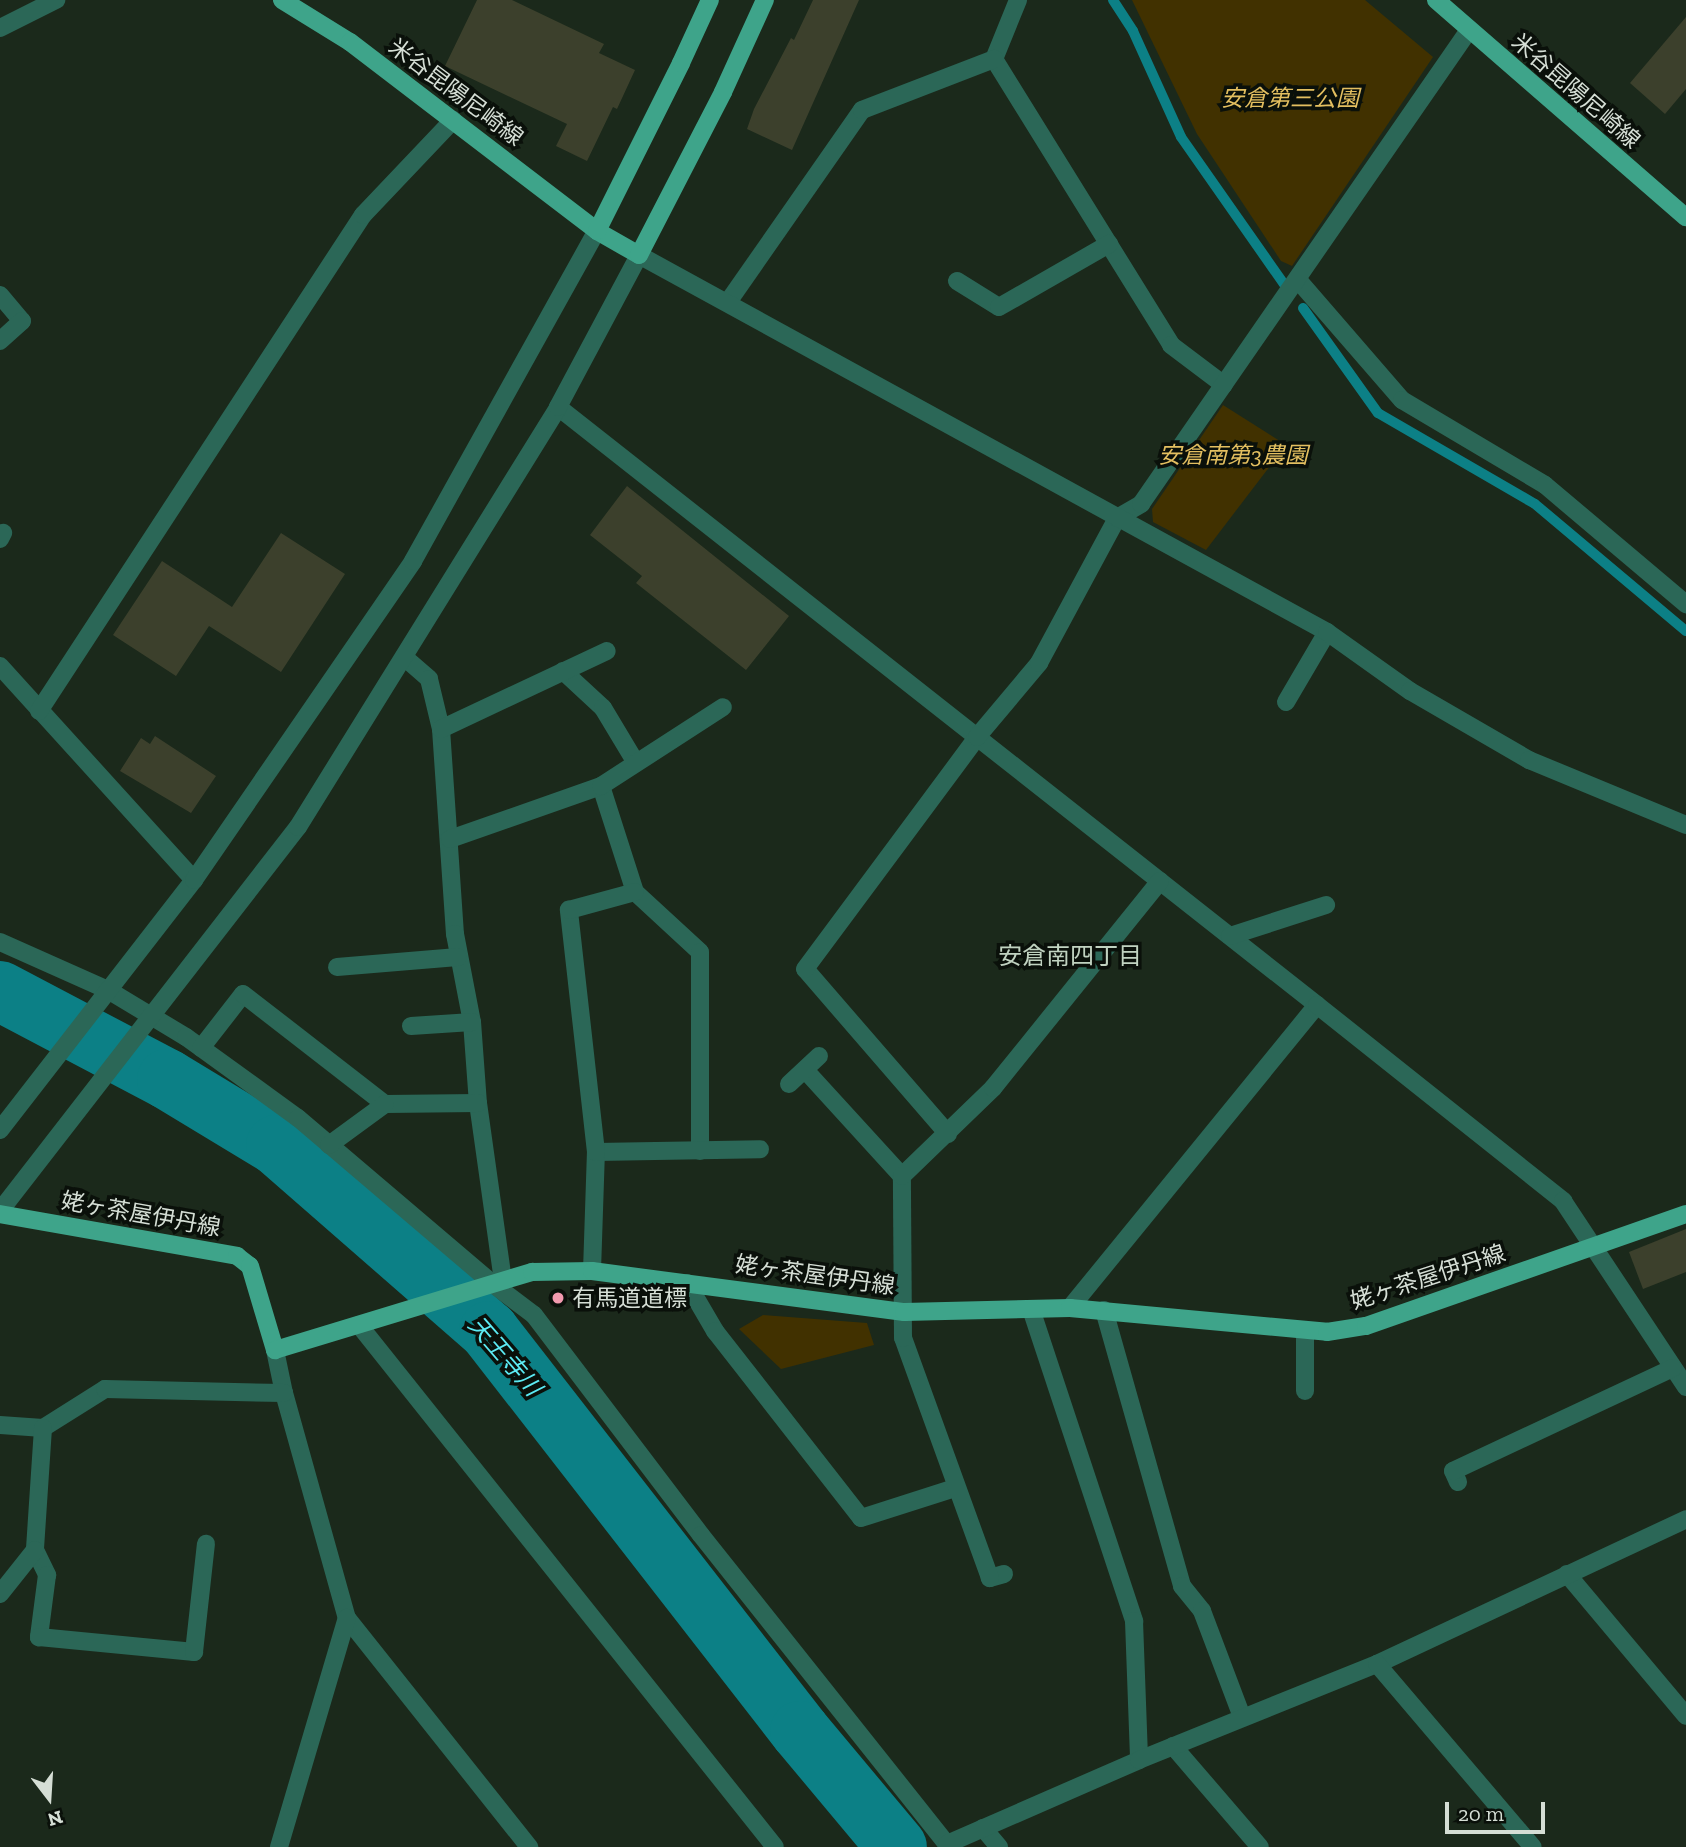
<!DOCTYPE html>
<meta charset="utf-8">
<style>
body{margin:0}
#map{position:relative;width:1686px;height:1847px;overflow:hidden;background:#1b291b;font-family:"Zilla Slab","Noto Sans JP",serif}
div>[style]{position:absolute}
.green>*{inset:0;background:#413100}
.stream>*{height:10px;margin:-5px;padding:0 5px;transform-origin:5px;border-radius:5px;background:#0c8086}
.river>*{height:60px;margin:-30px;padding:0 30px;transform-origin:30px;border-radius:30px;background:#0c8086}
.building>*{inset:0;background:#3c402c}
.minor>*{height:18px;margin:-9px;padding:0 9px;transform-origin:9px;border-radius:9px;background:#2b6757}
.major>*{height:18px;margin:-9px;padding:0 9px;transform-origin:9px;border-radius:9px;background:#3ea48a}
.dots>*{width:19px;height:19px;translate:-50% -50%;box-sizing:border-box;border:4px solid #0a100a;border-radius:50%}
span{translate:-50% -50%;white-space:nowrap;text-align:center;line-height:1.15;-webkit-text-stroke:7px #0a100a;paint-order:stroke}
.street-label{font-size:23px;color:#d5ded5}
.park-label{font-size:23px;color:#e3bf60;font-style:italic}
.poi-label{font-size:23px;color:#d5ded5}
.left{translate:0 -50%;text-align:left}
.neighbourhood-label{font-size:24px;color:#c0d2c0}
.water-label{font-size:24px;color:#5ceaf3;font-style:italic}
.north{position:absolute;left:14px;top:1763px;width:70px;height:70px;-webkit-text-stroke:5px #0a100a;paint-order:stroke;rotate:163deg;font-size:19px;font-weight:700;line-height:28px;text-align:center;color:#d5ded5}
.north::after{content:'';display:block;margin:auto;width:24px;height:32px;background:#d5ded5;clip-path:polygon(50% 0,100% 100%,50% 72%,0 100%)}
.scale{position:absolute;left:1445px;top:1802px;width:100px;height:32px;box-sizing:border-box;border:4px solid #d5ded5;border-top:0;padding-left:9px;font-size:21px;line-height:24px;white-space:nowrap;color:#d5ded5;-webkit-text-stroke:5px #0a100a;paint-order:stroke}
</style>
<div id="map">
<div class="green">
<div style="clip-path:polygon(1132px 0,1365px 0,1433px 57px,1292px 266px,1281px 261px,1197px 134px)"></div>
<div style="clip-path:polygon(1223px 405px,1286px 445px,1206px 550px,1153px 522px,1152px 509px)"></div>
<div style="clip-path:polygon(763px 1315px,867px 1323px,874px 1345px,781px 1369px,739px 1329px)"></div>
</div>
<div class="stream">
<div style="left:1113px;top:0;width:37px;rotate:57deg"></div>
<div style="left:1133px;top:31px;width:116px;rotate:65.6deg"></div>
<div style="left:1181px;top:137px;width:183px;rotate:55deg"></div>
<div style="left:1303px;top:308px;width:129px;rotate:54.5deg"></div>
<div style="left:1378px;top:413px;width:181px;rotate:30.1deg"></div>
<div style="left:1535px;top:504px;width:197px;rotate:40.1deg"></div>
</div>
<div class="river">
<div style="left:0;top:991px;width:189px;rotate:27.8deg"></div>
<div style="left:167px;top:1079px;width:127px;rotate:31.2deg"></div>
<div style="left:276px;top:1145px;width:283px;rotate:41.1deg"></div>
<div style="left:489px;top:1331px;width:507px;rotate:52.13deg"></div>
<div style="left:800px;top:1731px;width:151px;rotate:50.1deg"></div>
</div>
<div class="building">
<div style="clip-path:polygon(477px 0,512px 0,604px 44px,599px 53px,635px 70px,617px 109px,613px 107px,587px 161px,556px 146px,567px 124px,445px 66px)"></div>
<div style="clip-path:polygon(813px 0,859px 0,792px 150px,747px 129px,754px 109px,791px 38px,794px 40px)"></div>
<div style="clip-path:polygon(1686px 17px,1686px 89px,1665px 114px,1630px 83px)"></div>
<div style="clip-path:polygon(627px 486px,789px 616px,746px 670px,636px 583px,642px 576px,590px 535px)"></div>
<div style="clip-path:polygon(281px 533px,345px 574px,281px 672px,209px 626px,176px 676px,113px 635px,162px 561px,232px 607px)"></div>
<div style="clip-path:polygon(155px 736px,216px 776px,191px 813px,120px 771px,141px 738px,150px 744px)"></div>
<div style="clip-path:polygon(1686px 1229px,1686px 1272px,1643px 1289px,1629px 1252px)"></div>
</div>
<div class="minor">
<div style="left:1018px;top:0;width:64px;rotate:112.1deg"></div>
<div style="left:994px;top:59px;width:336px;rotate:58.2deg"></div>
<div style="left:1171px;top:345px;width:66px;rotate:37deg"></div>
<div style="left:0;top:28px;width:63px;rotate:-26.6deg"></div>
<div style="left:1298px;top:280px;width:159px;rotate:49.1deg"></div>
<div style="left:1402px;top:400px;width:166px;rotate:30.7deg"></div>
<div style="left:1545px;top:485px;width:185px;rotate:40.2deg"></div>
<div style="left:957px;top:281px;width:49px;rotate:31.8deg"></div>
<div style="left:999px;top:307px;width:127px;rotate:-29.8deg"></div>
<div style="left:0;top:295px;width:34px;rotate:50deg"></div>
<div style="left:22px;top:321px;width:30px;rotate:138deg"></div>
<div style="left:728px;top:302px;width:234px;rotate:-55.1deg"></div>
<div style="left:862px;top:110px;width:142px;rotate:-21.1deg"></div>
<div style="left:558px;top:407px;width:966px;rotate:38.23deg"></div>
<div style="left:1317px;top:1005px;width:391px;rotate:129.2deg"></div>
<div style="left:0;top:539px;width:7px;rotate:-63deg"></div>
<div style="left:404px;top:657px;width:33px;rotate:41deg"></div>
<div style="left:429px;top:679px;width:51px;rotate:76.5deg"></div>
<div style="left:441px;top:729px;width:205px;rotate:86.1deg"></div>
<div style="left:455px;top:934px;width:90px;rotate:79.1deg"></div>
<div style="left:472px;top:1022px;width:81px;rotate:85.8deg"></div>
<div style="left:478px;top:1103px;width:180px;rotate:82deg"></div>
<div style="left:0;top:666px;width:289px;rotate:47.8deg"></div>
<div style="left:563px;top:671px;width:54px;rotate:42.8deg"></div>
<div style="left:603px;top:708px;width:64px;rotate:59deg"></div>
<div style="left:1286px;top:702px;width:81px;rotate:-59.6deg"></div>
<div style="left:39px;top:711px;width:592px;rotate:-56.85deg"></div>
<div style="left:363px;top:215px;width:131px;rotate:-46.5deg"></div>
<div style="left:441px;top:729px;width:183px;rotate:-25.2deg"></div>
<div style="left:601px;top:786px;width:111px;rotate:72.2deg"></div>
<div style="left:635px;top:892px;width:88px;rotate:42.7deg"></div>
<div style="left:700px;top:952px;width:199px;rotate:90deg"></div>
<div style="left:450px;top:839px;width:160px;rotate:-19.3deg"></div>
<div style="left:601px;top:786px;width:145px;rotate:-32.9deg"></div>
<div style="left:1230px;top:936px;width:101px;rotate:-17.9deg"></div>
<div style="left:0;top:942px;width:118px;rotate:24deg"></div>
<div style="left:108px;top:990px;width:91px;rotate:31.1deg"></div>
<div style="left:186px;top:1037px;width:138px;rotate:35.9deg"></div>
<div style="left:298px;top:1118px;width:256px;rotate:40.4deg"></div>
<div style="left:493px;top:1284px;width:51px;rotate:37.1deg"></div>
<div style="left:534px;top:1315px;width:276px;rotate:52.8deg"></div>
<div style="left:701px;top:1535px;width:399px;rotate:51.5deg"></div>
<div style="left:337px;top:967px;width:121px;rotate:-4.7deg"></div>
<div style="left:1317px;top:1005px;width:315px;rotate:38.5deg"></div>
<div style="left:1563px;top:1201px;width:223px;rotate:56.5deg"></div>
<div style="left:411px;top:1026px;width:61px;rotate:-3.8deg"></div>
<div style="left:201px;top:1048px;width:68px;rotate:-52.1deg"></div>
<div style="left:243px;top:994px;width:180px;rotate:37.8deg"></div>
<div style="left:385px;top:1104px;width:93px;rotate:-0.6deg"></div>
<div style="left:806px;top:1071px;width:142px;rotate:47.6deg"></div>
<div style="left:789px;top:1084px;width:41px;rotate:-43deg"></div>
<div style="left:0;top:1130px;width:316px;rotate:-52.2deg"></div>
<div style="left:194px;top:880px;width:387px;rotate:-55.5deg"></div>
<div style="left:413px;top:561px;width:378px;rotate:-60.9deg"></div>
<div style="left:948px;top:1134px;width:218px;rotate:-130.9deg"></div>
<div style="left:805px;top:969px;width:289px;rotate:-53.4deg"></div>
<div style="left:977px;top:737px;width:97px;rotate:-50deg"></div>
<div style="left:1039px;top:663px;width:165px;rotate:-61.7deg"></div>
<div style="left:1117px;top:518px;width:28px;rotate:-30deg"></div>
<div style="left:1141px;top:504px;width:576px;rotate:-55.32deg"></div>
<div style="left:329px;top:1145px;width:69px;rotate:-36.2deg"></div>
<div style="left:596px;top:1152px;width:164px;rotate:-1deg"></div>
<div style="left:0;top:1211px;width:486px;rotate:-52.2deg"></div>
<div style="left:298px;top:827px;width:494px;rotate:-58.2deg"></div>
<div style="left:558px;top:407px;width:172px;rotate:-61.9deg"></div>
<div style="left:639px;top:255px;width:785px;rotate:28.72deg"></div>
<div style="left:1327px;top:632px;width:102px;rotate:35.4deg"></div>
<div style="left:1410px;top:691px;width:138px;rotate:30.1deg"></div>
<div style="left:1529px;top:760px;width:170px;rotate:22.5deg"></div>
<div style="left:592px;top:1271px;width:119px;rotate:-88.1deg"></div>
<div style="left:596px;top:1152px;width:244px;rotate:-96.4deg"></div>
<div style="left:569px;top:910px;width:68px;rotate:-15.3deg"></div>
<div style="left:687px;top:1283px;width:56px;rotate:59.7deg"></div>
<div style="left:715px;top:1331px;width:237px;rotate:52deg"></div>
<div style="left:861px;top:1518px;width:99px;rotate:-17.7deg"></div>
<div style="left:1031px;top:1309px;width:329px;rotate:71.7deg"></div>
<div style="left:1134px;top:1621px;width:139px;rotate:87.9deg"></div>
<div style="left:1104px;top:1310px;width:287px;rotate:74.2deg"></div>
<div style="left:1182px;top:1586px;width:32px;rotate:51deg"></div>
<div style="left:1202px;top:1611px;width:113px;rotate:69.3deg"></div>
<div style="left:359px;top:1325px;width:667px;rotate:51.45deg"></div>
<div style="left:1305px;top:1331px;width:60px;rotate:90deg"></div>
<div style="left:275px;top:1350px;width:44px;rotate:78.2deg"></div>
<div style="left:284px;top:1393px;width:234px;rotate:74.4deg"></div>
<div style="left:347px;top:1618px;width:293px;rotate:51.5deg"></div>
<div style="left:0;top:1425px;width:43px;rotate:4deg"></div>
<div style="left:43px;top:1428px;width:73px;rotate:-32.2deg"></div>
<div style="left:105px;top:1389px;width:179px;rotate:1.3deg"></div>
<div style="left:43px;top:1428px;width:122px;rotate:93.8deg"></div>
<div style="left:35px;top:1550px;width:28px;rotate:64deg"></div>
<div style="left:47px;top:1575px;width:63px;rotate:97.4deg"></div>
<div style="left:39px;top:1637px;width:156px;rotate:5.5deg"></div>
<div style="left:194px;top:1652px;width:109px;rotate:-83.7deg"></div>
<div style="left:1458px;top:1482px;width:12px;rotate:-114deg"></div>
<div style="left:1453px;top:1471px;width:243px;rotate:-25.1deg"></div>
<div style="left:1004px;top:1574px;width:15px;rotate:164deg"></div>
<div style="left:990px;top:1578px;width:255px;rotate:-109.9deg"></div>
<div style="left:903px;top:1338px;width:162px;rotate:-90.4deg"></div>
<div style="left:902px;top:1176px;width:127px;rotate:-44deg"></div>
<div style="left:993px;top:1088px;width:266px;rotate:-51.1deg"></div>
<div style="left:1567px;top:1574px;width:185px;rotate:50deg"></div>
<div style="left:0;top:1594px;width:56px;rotate:-51.5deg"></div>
<div style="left:1377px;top:1664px;width:341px;rotate:-25.1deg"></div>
<div style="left:1173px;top:1746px;width:133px;rotate:49.3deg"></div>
<div style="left:983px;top:1828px;width:25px;rotate:50deg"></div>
<div style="left:947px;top:1844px;width:210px;rotate:-23.6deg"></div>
<div style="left:1139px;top:1760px;width:257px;rotate:-22deg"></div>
<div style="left:1377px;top:1664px;width:240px;rotate:49.6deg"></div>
<div style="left:279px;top:1847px;width:239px;rotate:-73.5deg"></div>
</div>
<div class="major">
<div style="left:282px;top:0;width:80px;rotate:31.7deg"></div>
<div style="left:350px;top:42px;width:311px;rotate:37.4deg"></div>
<div style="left:597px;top:231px;width:48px;rotate:29.7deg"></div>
<div style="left:639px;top:255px;width:183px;rotate:-62.7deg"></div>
<div style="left:723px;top:92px;width:101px;rotate:-65.5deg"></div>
<div style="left:1436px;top:0;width:331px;rotate:41deg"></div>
<div style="left:597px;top:231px;width:188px;rotate:-63.4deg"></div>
<div style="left:681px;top:63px;width:69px;rotate:-65.3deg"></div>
<div style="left:0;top:1214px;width:241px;rotate:10deg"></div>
<div style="left:237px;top:1256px;width:16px;rotate:38deg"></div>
<div style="left:250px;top:1266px;width:88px;rotate:73.4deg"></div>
<div style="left:275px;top:1350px;width:269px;rotate:-16.9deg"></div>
<div style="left:532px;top:1272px;width:60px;rotate:-1deg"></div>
<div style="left:592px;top:1271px;width:315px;rotate:7.5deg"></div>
<div style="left:904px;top:1312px;width:166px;rotate:-1.4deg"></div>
<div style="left:1070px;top:1308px;width:258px;rotate:5.3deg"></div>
<div style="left:1327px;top:1332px;width:39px;rotate:-9deg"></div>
<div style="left:1366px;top:1326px;width:339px;rotate:-19.3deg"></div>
</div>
<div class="dots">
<div style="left:558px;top:1298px;background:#f29aaf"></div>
</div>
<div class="street-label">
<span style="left:1576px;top:91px;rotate:41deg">米谷昆陽尼崎線</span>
<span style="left:456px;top:92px;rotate:37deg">米谷昆陽尼崎線</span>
<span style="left:141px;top:1214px;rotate:10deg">姥ヶ茶屋伊丹線</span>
<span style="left:815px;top:1275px;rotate:8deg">姥ヶ茶屋伊丹線</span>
<span style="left:1428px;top:1277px;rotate:-18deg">姥ヶ茶屋伊丹線</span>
</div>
<div class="park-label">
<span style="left:1290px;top:98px">安倉第三公園</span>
<span style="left:1233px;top:455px">安倉南第3農園</span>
</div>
<div class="poi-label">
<span class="left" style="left:572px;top:1298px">有馬道道標</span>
</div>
<div class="neighbourhood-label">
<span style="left:1070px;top:956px">安倉南四丁目</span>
</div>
<div class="water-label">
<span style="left:505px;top:1356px;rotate:49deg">天王寺川</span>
</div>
<div class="north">N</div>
<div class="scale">20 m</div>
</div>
